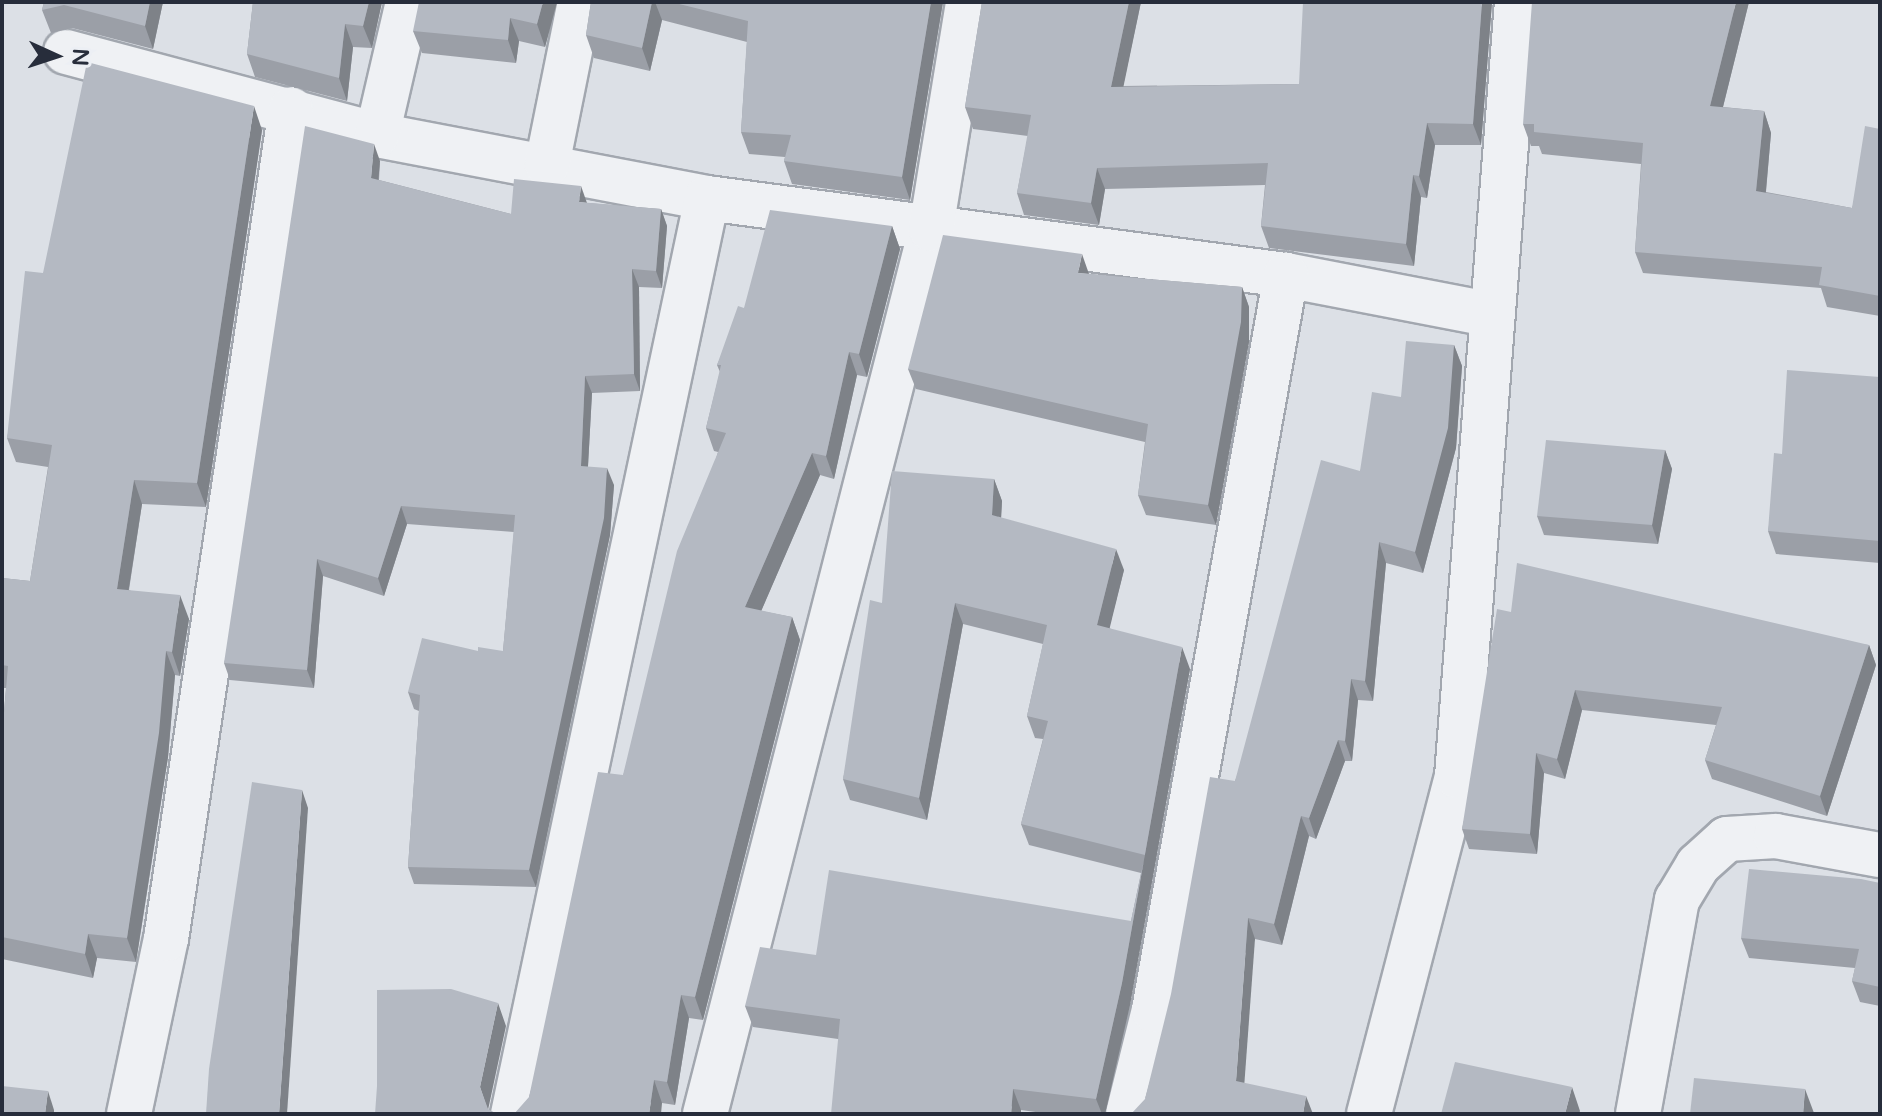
<!DOCTYPE html>
<style>
body{margin:0}
#map{position:relative;width:1882px;height:1116px;overflow:hidden;background:#dce0e6;font-family:"Varela Round",sans-serif}
div>[style]{position:absolute}
.roads{filter:drop-shadow(2px 0 #a2a7af) drop-shadow(-2px 0 #a2a7af) drop-shadow(0 2px #a2a7af) drop-shadow(0 -2px #a2a7af)}
.minor>*{height:44px;margin:-22px;padding:0 22px;transform-origin:22px;border-radius:22px;background:#eff1f4}
.wall>*{inset:0;background:#9b9fa7}
.shaded-wall>*{inset:0;background:#7e8288}
.building>*{inset:0;background:#b4b9c2}
span{translate:-50% -50%;white-space:nowrap;text-align:center;line-height:1.15;-webkit-text-stroke:6px #eceff4;paint-order:stroke}
.frame{position:absolute;inset:0;border:4px solid #272d3b;pointer-events:none}
.north{position:absolute;left:16px;top:16px;width:80px;height:80px;-webkit-text-stroke:6px #eceff4;paint-order:stroke;rotate:93deg;font-size:22px;font-weight:700;line-height:32px;text-align:center;color:#272d3b}
.north::after{content:'';display:block;margin:auto;width:28px;height:36px;background:#272d3b;clip-path:polygon(50% 0,100% 100%,50% 72%,0 100%)}
</style>
<div id="map">
<div class="roads">
<div class="minor">
<div style="left:66px;top:52px;width:322px;rotate:14.9deg"></div>
<div style="left:377px;top:135px;width:336px;rotate:10.8deg"></div>
<div style="left:707px;top:198px;width:584px;rotate:7.58deg"></div>
<div style="left:1286px;top:275px;width:207px;rotate:10.9deg"></div>
<div style="left:377px;top:135px;width:137px;rotate:-76.9deg"></div>
<div style="left:547px;top:165px;width:166px;rotate:-78.6deg"></div>
<div style="left:129px;top:1114px;width:179px;rotate:-78.1deg"></div>
<div style="left:166px;top:939px;width:839px;rotate:-81.44deg"></div>
<div style="left:513px;top:1114px;width:936px;rotate:-78.04deg"></div>
<div style="left:705px;top:1114px;width:913px;rotate:-75.67deg"></div>
<div style="left:931px;top:229px;width:230px;rotate:-80.7deg"></div>
<div style="left:1128px;top:1114px;width:107px;rotate:-76deg"></div>
<div style="left:1154px;top:1010px;width:747px;rotate:-79.82deg"></div>
<div style="left:1369px;top:1114px;width:349px;rotate:-75.4deg"></div>
<div style="left:1457px;top:776px;width:776px;rotate:-85.57deg"></div>
<div style="left:1638px;top:1114px;width:218px;rotate:-79.7deg"></div>
<div style="left:1677px;top:900px;width:41px;rotate:-59deg"></div>
<div style="left:1698px;top:865px;width:39px;rotate:-42deg"></div>
<div style="left:1727px;top:839px;width:49px;rotate:-3.5deg"></div>
<div style="left:1776px;top:836px;width:106px;rotate:10.4deg"></div>
</div>
</div>
<div class="wall">
<div style="clip-path:polygon(44px 2px,163px 2px,153px 49px,72px 28px,51px 33px,42px 10px)"></div>
<div style="clip-path:polygon(253px 2px,382px 2px,372px 48px,353px 47px,347px 101px,255px 77px,247px 54px)"></div>
<div style="clip-path:polygon(557px 2px,545px 47px,519px 41px,516px 63px,422px 53px,413px 31px)"></div>
<div style="clip-path:polygon(591px 2px,943px 2px,910px 200px,792px 184px,784px 161px,785px 157px,749px 154px,741px 132px,747px 42px,662px 20px,650px 71px,594px 58px,586px 35px)"></div>
<div style="clip-path:polygon(982px 2px,1141px 2px,1123px 86px,1299px 84px,1492px 2px,1481px 145px,1435px 145px,1427px 198px,1421px 197px,1414px 266px,1269px 248px,1261px 226px,1265px 185px,1105px 189px,1099px 225px,1024px 215px,1017px 193px,1028px 136px,973px 129px,965px 107px)"></div>
<div style="clip-path:polygon(1749px 2px,1723px 107px,1764px 111px,1771px 133px,1766px 192px,1852px 208px,1880px 129px,1880px 316px,1827px 307px,1821px 288px,1643px 273px,1635px 252px,1641px 164px,1542px 154px,1539px 146px,1531px 146px,1523px 124px)"></div>
<div style="clip-path:polygon(262px 130px,206px 507px,142px 504px,129px 590px,189px 619px,180px 676px,175px 675px,168px 757px,136px 962px,97px 958px,93px 978px,2px 959px,2px 736px,6px 688px,2px 688px,2px 578px,30px 581px,48px 467px,16px 462px,7px 438px,43px 273px)"></div>
<div style="clip-path:polygon(380px 161px,379px 180px,511px 214px,587px 203px,661px 209px,667px 226px,662px 288px,639px 287px,640px 391px,592px 393px,588px 467px,614px 485px,610px 535px,536px 887px,414px 884px,408px 867px,419px 711px,414px 709px,408px 692px,478px 651px,503px 651px,514px 532px,407px 524px,384px 596px,323px 576px,314px 688px,230px 680px,224px 663px)"></div>
<div style="clip-path:polygon(892px 226px,900px 249px,867px 377px,857px 375px,834px 479px,820px 475px,761px 611px,792px 617px,800px 640px,703px 1020px,689px 1018px,675px 1105px,662px 1103px,529px 1097px,718px 452px,714px 451px,706px 428px,720px 372px,717px 365px,744px 308px)"></div>
<div style="clip-path:polygon(1089px 274px,1242px 287px,1249px 307px,1249px 342px,1216px 525px,1146px 515px,1138px 495px,1145px 442px,916px 389px,908px 369px)"></div>
<div style="clip-path:polygon(1454px 345px,1462px 366px,1456px 448px,1423px 573px,1386px 563px,1373px 701px,1358px 700px,1352px 761px,1345px 761px,1316px 839px,1309px 836px,1282px 945px,1255px 939px,1145px 1099px,1235px 781px,1360px 471px,1401px 397px)"></div>
<div style="clip-path:polygon(1880px 377px,1880px 563px,1776px 554px,1768px 531px,1782px 454px)"></div>
<div style="clip-path:polygon(1665px 450px,1672px 469px,1658px 544px,1544px 535px,1537px 516px)"></div>
<div style="clip-path:polygon(994px 479px,1002px 501px,1001px 518px,1124px 570px,1109px 628px,1190px 669px,1130px 1005px,1105px 1114px,1050px 1114px,1021px 1110px,838px 1039px,753px 1027px,745px 1006px,816px 955px,1131px 921px,1141px 873px,1029px 845px,1021px 824px,1043px 739px,1035px 738px,1027px 716px,1043px 644px,963px 624px,927px 820px,850px 800px,843px 779px,882px 603px)"></div>
<div style="clip-path:polygon(1511px 612px,1869px 645px,1876px 665px,1827px 816px,1712px 779px,1705px 760px,1716px 725px,1582px 710px,1565px 779px,1544px 773px,1537px 854px,1469px 849px,1462px 829px)"></div>
<div style="clip-path:polygon(1880px 883px,1880px 1006px,1860px 1002px,1852px 981px,1855px 968px,1749px 958px,1741px 938px)"></div>
</div>
<div class="shaded-wall">
<div style="clip-path:polygon(150px 2px,163px 2px,153px 49px,145px 26px)"></div>
<div style="clip-path:polygon(369px 2px,382px 2px,372px 48px,363px 26px)"></div>
<div style="clip-path:polygon(543px 2px,557px 2px,545px 47px,537px 24px)"></div>
<div style="clip-path:polygon(652px 2px,655px 2px,662px 20px,650px 71px,642px 48px)"></div>
<div style="clip-path:polygon(931px 2px,943px 2px,910px 200px,902px 177px)"></div>
<div style="clip-path:polygon(1129px 2px,1141px 2px,1119px 108px,1111px 87px)"></div>
<div style="clip-path:polygon(1482px 2px,1492px 2px,1481px 145px,1473px 124px)"></div>
<div style="clip-path:polygon(1736px 2px,1749px 2px,1718px 127px,1710px 106px)"></div>
<div style="clip-path:polygon(510px 18px,519px 41px,516px 63px,508px 40px)"></div>
<div style="clip-path:polygon(345px 24px,353px 47px,347px 101px,339px 78px)"></div>
<div style="clip-path:polygon(254px 106px,262px 130px,206px 507px,197px 483px)"></div>
<div style="clip-path:polygon(1764px 111px,1771px 133px,1764px 212px,1756px 191px)"></div>
<div style="clip-path:polygon(1427px 123px,1435px 145px,1427px 198px,1419px 176px)"></div>
<div style="clip-path:polygon(374px 144px,380px 161px,377px 195px,371px 178px)"></div>
<div style="clip-path:polygon(1097px 168px,1105px 189px,1099px 225px,1091px 203px)"></div>
<div style="clip-path:polygon(1413px 175px,1421px 197px,1414px 266px,1406px 244px)"></div>
<div style="clip-path:polygon(581px 186px,587px 203px,579px 202px)"></div>
<div style="clip-path:polygon(661px 209px,667px 226px,662px 288px,656px 271px)"></div>
<div style="clip-path:polygon(892px 226px,900px 249px,867px 377px,859px 354px)"></div>
<div style="clip-path:polygon(1082px 254px,1089px 274px,1078px 273px)"></div>
<div style="clip-path:polygon(632px 269px,639px 287px,640px 391px,634px 374px)"></div>
<div style="clip-path:polygon(1242px 287px,1249px 307px,1249px 342px,1216px 525px,1208px 505px)"></div>
<div style="clip-path:polygon(1454px 345px,1462px 366px,1456px 448px,1423px 573px,1415px 552px)"></div>
<div style="clip-path:polygon(849px 352px,857px 375px,834px 479px,826px 456px)"></div>
<div style="clip-path:polygon(585px 376px,592px 393px,587px 483px,581px 466px)"></div>
<div style="clip-path:polygon(1665px 450px,1672px 469px,1658px 544px,1652px 525px)"></div>
<div style="clip-path:polygon(812px 453px,820px 475px,753px 630px,745px 607px)"></div>
<div style="clip-path:polygon(607px 468px,614px 485px,610px 535px,536px 887px,529px 870px)"></div>
<div style="clip-path:polygon(994px 479px,1002px 501px,1000px 537px,992px 515px)"></div>
<div style="clip-path:polygon(134px 480px,142px 504px,125px 613px,117px 589px)"></div>
<div style="clip-path:polygon(401px 506px,407px 524px,384px 596px,378px 578px)"></div>
<div style="clip-path:polygon(1379px 542px,1386px 563px,1373px 701px,1365px 681px)"></div>
<div style="clip-path:polygon(1116px 549px,1124px 570px,1105px 647px,1097px 625px)"></div>
<div style="clip-path:polygon(317px 559px,323px 576px,314px 688px,307px 670px)"></div>
<div style="clip-path:polygon(180px 595px,189px 619px,180px 676px,172px 652px)"></div>
<div style="clip-path:polygon(955px 603px,963px 624px,927px 820px,919px 798px)"></div>
<div style="clip-path:polygon(792px 617px,800px 640px,703px 1020px,695px 997px)"></div>
<div style="clip-path:polygon(1869px 645px,1876px 665px,1827px 816px,1820px 796px)"></div>
<div style="clip-path:polygon(1182px 647px,1190px 669px,1130px 1005px,1105px 1114px,1102px 1114px,1096px 1099px,1122px 983px)"></div>
<div style="clip-path:polygon(166px 651px,175px 675px,168px 757px,136px 962px,127px 938px)"></div>
<div style="clip-path:polygon(1351px 679px,1358px 700px,1352px 761px,1345px 741px)"></div>
<div style="clip-path:polygon(1575px 690px,1582px 710px,1565px 779px,1557px 759px)"></div>
<div style="clip-path:polygon(1338px 740px,1345px 761px,1316px 839px,1309px 818px)"></div>
<div style="clip-path:polygon(1536px 753px,1544px 773px,1537px 854px,1530px 834px)"></div>
<div style="clip-path:polygon(302px 790px,308px 808px,287px 1114px,279px 1114px)"></div>
<div style="clip-path:polygon(1301px 816px,1309px 836px,1282px 945px,1274px 924px)"></div>
<div style="clip-path:polygon(1248px 918px,1255px 939px,1243px 1102px,1236px 1081px)"></div>
<div style="clip-path:polygon(88px 934px,97px 958px,93px 978px,85px 954px)"></div>
<div style="clip-path:polygon(681px 995px,689px 1018px,675px 1105px,667px 1082px)"></div>
<div style="clip-path:polygon(498px 1003px,506px 1026px,488px 1110px,489px 1114px,480px 1087px)"></div>
<div style="clip-path:polygon(654px 1080px,662px 1103px,661px 1114px,649px 1114px)"></div>
<div style="clip-path:polygon(1572px 1087px,1580px 1111px,1579px 1114px,1565px 1114px)"></div>
<div style="clip-path:polygon(1013px 1089px,1021px 1110px,1021px 1114px,1011px 1114px)"></div>
<div style="clip-path:polygon(1805px 1089px,1814px 1113px,1814px 1114px,1803px 1114px)"></div>
<div style="clip-path:polygon(48px 1091px,54px 1110px,54px 1114px,45px 1114px)"></div>
<div style="clip-path:polygon(1306px 1096px,1313px 1114px,1303px 1114px)"></div>
</div>
<div class="building">
<div style="clip-path:polygon(44px 2px,150px 2px,145px 26px,64px 5px,42px 10px)"></div>
<div style="clip-path:polygon(253px 2px,369px 2px,363px 26px,345px 24px,339px 78px,247px 54px)"></div>
<div style="clip-path:polygon(419px 2px,543px 2px,537px 24px,510px 18px,508px 40px,413px 31px)"></div>
<div style="clip-path:polygon(591px 2px,652px 2px,642px 48px,586px 35px)"></div>
<div style="clip-path:polygon(671px 2px,931px 2px,902px 177px,784px 161px,791px 135px,741px 132px,748px 21px)"></div>
<div style="clip-path:polygon(982px 2px,1129px 2px,1111px 87px,1299px 84px,1303px 2px,1482px 2px,1473px 124px,1427px 123px,1419px 176px,1413px 175px,1406px 244px,1261px 226px,1268px 163px,1097px 168px,1091px 203px,1017px 193px,1031px 115px,965px 107px)"></div>
<div style="clip-path:polygon(1532px 2px,1736px 2px,1710px 106px,1764px 111px,1756px 191px,1852px 208px,1865px 126px,1880px 129px,1880px 296px,1819px 285px,1822px 267px,1635px 252px,1643px 143px,1534px 132px,1534px 124px,1523px 124px)"></div>
<div style="clip-path:polygon(87px 62px,254px 106px,197px 483px,134px 480px,117px 589px,180px 595px,172px 652px,166px 651px,159px 733px,127px 938px,88px 934px,85px 954px,2px 937px,2px 736px,8px 666px,2px 665px,2px 578px,30px 581px,52px 445px,7px 438px,25px 271px,43px 273px)"></div>
<div style="clip-path:polygon(305px 126px,374px 144px,371px 178px,511px 214px,514px 179px,581px 186px,579px 202px,661px 209px,656px 271px,632px 269px,634px 374px,585px 376px,581px 466px,607px 468px,604px 518px,529px 870px,408px 867px,420px 695px,408px 692px,422px 638px,478px 651px,478px 647px,503px 651px,515px 515px,401px 506px,378px 578px,317px 559px,307px 670px,224px 663px)"></div>
<div style="clip-path:polygon(770px 210px,892px 226px,859px 354px,849px 352px,826px 456px,812px 453px,745px 607px,792px 617px,695px 997px,681px 995px,667px 1082px,654px 1080px,649px 1114px,514px 1114px,529px 1097px,598px 772px,623px 775px,677px 551px,726px 433px,706px 428px,721px 365px,717px 365px,738px 306px,744px 308px)"></div>
<div style="clip-path:polygon(943px 235px,1082px 254px,1078px 273px,1242px 287px,1241px 322px,1208px 505px,1138px 495px,1148px 424px,908px 369px)"></div>
<div style="clip-path:polygon(1406px 341px,1454px 345px,1448px 428px,1415px 552px,1379px 542px,1365px 681px,1351px 679px,1345px 741px,1338px 740px,1309px 818px,1301px 816px,1274px 924px,1248px 918px,1236px 1081px,1306px 1096px,1303px 1114px,1131px 1114px,1145px 1099px,1171px 994px,1210px 777px,1235px 781px,1321px 460px,1360px 471px,1372px 392px,1401px 397px)"></div>
<div style="clip-path:polygon(1787px 370px,1880px 377px,1880px 541px,1768px 531px,1774px 453px,1782px 454px)"></div>
<div style="clip-path:polygon(1546px 440px,1665px 450px,1652px 525px,1537px 516px)"></div>
<div style="clip-path:polygon(892px 471px,994px 479px,992px 515px,1116px 549px,1097px 625px,1182px 647px,1122px 983px,1096px 1099px,1013px 1089px,1011px 1114px,831px 1114px,840px 1019px,745px 1006px,760px 947px,816px 955px,829px 870px,1131px 921px,1145px 855px,1021px 824px,1048px 721px,1027px 716px,1047px 625px,955px 603px,919px 798px,843px 779px,870px 600px,882px 603px)"></div>
<div style="clip-path:polygon(1517px 563px,1869px 645px,1820px 796px,1705px 760px,1722px 707px,1575px 690px,1557px 759px,1536px 753px,1530px 834px,1462px 829px,1497px 609px,1511px 612px)"></div>
<div style="clip-path:polygon(252px 782px,302px 790px,279px 1114px,206px 1114px,209px 1069px)"></div>
<div style="clip-path:polygon(1749px 869px,1861px 879px,1880px 883px,1880px 987px,1852px 981px,1859px 949px,1741px 938px)"></div>
<div style="clip-path:polygon(451px 989px,498px 1003px,480px 1087px,488px 1109px,497px 1114px,375px 1114px,377px 1086px,377px 990px)"></div>
<div style="clip-path:polygon(1455px 1062px,1572px 1087px,1565px 1114px,1441px 1114px)"></div>
<div style="clip-path:polygon(1694px 1078px,1805px 1089px,1803px 1114px,1690px 1114px)"></div>
<div style="clip-path:polygon(2px 1086px,48px 1091px,45px 1114px,2px 1114px)"></div>
</div>
<div class="frame"></div>
<div class="north">N</div>
</div>
